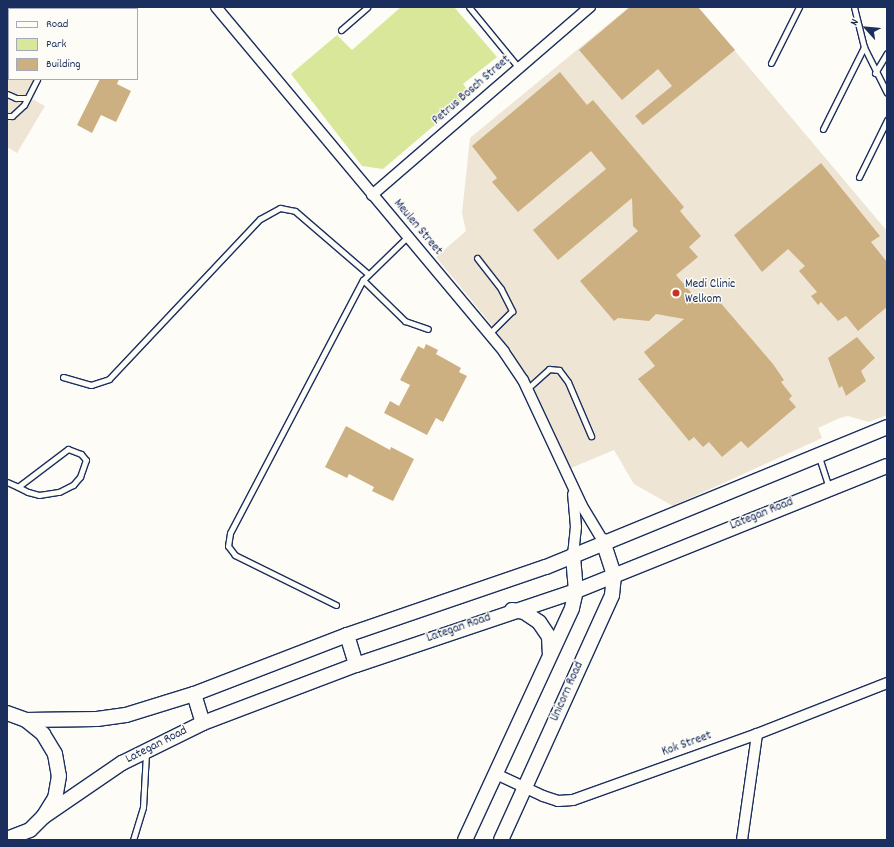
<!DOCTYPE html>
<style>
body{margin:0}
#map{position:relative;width:894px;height:847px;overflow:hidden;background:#fdfcf7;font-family:Dekko,sans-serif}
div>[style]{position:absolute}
.built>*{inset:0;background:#efe5d4}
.green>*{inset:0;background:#d8e79a}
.building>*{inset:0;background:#cdb082}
.roads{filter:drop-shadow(1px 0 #1b2f5e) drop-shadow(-1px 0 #1b2f5e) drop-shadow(0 1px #1b2f5e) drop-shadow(0 -1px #1b2f5e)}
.lane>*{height:5px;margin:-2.5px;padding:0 2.5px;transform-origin:2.5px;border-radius:2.5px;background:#fdfcf7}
.street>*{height:10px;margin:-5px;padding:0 5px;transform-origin:5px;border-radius:5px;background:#fdfcf7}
.secondary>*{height:14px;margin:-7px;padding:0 7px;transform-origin:7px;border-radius:7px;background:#fdfcf7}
.dots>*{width:11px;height:11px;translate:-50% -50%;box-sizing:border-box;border:2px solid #fdfcf7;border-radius:50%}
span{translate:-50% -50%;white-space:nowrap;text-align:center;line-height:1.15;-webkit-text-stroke:3px #fdfcf7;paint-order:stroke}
.street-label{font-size:13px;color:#1b2f5e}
.poi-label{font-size:13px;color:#1b2f5e}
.left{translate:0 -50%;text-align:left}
.frame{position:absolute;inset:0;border:8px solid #1b2f5e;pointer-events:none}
.legend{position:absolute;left:8px;top:8px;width:130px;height:72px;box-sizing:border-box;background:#fdfcf7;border:1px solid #a3aaba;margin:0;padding:5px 7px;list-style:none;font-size:12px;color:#1b2f5e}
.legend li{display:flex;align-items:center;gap:8px;height:20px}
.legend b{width:20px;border:1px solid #a3aaba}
.north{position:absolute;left:846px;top:8px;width:40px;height:40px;-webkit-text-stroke:3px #fdfcf7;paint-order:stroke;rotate:297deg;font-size:11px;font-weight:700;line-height:16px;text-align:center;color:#1b2f5e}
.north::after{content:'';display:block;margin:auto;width:14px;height:18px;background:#1b2f5e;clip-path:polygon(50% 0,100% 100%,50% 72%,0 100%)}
</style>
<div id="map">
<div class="built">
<div style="clip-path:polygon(7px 7px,72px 9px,9px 9px,9px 79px,42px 79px,32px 99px,45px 106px,17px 153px,7px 147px)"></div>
<div style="clip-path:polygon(629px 7px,698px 7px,887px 231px,887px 415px,869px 422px,848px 416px,840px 418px,818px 428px,822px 438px,673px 506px,634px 484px,614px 450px,571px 468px,526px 374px,494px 328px,436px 257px,466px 231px,462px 213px,470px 138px)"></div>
</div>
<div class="green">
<div style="clip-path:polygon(401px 7px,454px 7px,497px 57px,463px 84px,471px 94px,383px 169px,362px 166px,291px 74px,337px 35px,352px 50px)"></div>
</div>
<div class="building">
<div style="clip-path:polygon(630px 7px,698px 7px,735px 50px,643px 125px,635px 116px,672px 86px,658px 69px,622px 100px,579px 50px)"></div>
<div style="clip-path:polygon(560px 72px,587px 105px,593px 100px,684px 207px,680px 211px,701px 236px,689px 247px,698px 257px,676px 275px,701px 304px,713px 294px,773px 364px,784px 380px,781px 382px,792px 396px,789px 399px,796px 407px,748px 448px,741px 441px,722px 457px,709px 442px,703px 447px,694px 437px,689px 441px,638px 379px,655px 366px,644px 352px,684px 319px,656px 314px,649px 321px,618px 318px,614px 321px,580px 281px,638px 231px,633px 226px,632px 198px,558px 260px,533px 230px,606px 169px,591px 151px,518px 212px,492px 182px,497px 178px,472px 146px)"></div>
<div style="clip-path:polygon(100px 79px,119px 79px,117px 84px,131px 91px,116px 122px,101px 115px,92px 133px,77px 125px)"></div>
<div style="clip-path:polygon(821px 163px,880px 236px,871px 242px,887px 262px,887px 307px,858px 331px,846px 316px,838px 321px,821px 302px,818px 305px,811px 296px,817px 292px,799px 271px,805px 266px,788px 249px,762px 272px,734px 235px)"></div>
<div style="clip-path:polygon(857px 337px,875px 358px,861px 371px,866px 381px,846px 396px,842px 386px,839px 388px,828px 358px)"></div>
<div style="clip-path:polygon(426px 344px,438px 350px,436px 354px,461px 368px,459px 372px,467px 376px,443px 422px,436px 418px,427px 435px,384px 413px,390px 401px,399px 406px,410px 385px,400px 380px,418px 346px,424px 349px)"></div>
<div style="clip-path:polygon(346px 426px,390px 450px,391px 447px,414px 459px,393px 501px,372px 491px,374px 487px,349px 474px,347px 478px,325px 467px)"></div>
</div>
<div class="roads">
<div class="lane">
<div style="left:54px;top:7px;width:5px;rotate:22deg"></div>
<div style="left:469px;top:7px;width:79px;rotate:50.7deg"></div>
<div style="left:854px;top:7px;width:41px;rotate:76deg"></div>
<div style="left:864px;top:47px;width:51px;rotate:63.4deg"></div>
<div style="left:42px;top:9px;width:2px;rotate:-90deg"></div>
<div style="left:71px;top:9px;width:2px;rotate:-63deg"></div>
<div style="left:341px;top:30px;width:35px;rotate:-41deg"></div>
<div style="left:771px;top:63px;width:63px;rotate:-63.4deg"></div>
<div style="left:875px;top:73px;width:23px;rotate:-59deg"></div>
<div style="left:7px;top:75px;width:4px;rotate:-63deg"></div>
<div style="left:7px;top:94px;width:10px;rotate:24deg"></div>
<div style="left:16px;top:98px;width:11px"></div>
<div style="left:7px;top:116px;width:5px"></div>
<div style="left:12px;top:116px;width:16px;rotate:-43deg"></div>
<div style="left:24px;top:105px;width:29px;rotate:-63deg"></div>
<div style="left:823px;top:129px;width:92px;rotate:-63.4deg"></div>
<div style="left:859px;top:177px;width:64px;rotate:-63.8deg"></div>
<div style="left:477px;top:258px;width:39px;rotate:52deg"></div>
<div style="left:501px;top:289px;width:25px;rotate:63deg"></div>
<div style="left:512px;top:311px;width:33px;rotate:135deg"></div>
<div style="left:363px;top:280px;width:59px;rotate:44.3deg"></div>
<div style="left:405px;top:321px;width:24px;rotate:19deg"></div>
<div style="left:63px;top:377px;width:29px;rotate:16deg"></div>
<div style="left:91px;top:385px;width:19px;rotate:-18deg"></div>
<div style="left:109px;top:379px;width:220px;rotate:-46.7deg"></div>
<div style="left:260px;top:219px;width:23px;rotate:-29deg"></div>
<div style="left:280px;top:208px;width:15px;rotate:11deg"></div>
<div style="left:295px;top:211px;width:96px;rotate:40.8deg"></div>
<div style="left:527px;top:389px;width:30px;rotate:-42deg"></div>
<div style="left:549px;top:369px;width:10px;rotate:6deg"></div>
<div style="left:559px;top:370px;width:15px;rotate:53deg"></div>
<div style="left:568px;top:382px;width:59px;rotate:66.9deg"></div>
<div style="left:819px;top:457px;width:33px;rotate:72deg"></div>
<div style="left:7px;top:482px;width:12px;rotate:24deg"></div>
<div style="left:18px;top:487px;width:11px;rotate:27deg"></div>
<div style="left:28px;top:492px;width:11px;rotate:15deg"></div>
<div style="left:39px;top:495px;width:20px;rotate:-9deg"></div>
<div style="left:59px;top:492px;width:16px;rotate:-27deg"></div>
<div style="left:73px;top:485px;width:11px;rotate:-49deg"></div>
<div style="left:80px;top:477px;width:18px;rotate:-71deg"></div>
<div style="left:86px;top:460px;width:8px;rotate:-130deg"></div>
<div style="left:81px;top:454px;width:14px;rotate:-159deg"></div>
<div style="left:68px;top:449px;width:63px;rotate:142.8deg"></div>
<div style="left:336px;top:605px;width:113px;rotate:-153.7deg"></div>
<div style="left:235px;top:555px;width:11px;rotate:-128deg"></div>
<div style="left:228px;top:546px;width:13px;rotate:-81deg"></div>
<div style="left:230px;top:533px;width:286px;rotate:-62.3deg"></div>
<div style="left:363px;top:280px;width:62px;rotate:-44.3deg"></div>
<div style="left:133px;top:840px;width:34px;rotate:-73deg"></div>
<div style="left:143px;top:807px;width:54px;rotate:-86.8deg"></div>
</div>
<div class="street">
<div style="left:216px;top:7px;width:449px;rotate:50.1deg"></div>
<div style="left:504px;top:352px;width:34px;rotate:56deg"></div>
<div style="left:523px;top:380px;width:139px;rotate:64.9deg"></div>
<div style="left:582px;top:506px;width:41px;rotate:59deg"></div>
<div style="left:372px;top:195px;width:288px;rotate:-40.8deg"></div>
<div style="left:573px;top:555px;width:28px;rotate:-84deg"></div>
<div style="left:576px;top:527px;width:33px;rotate:-95deg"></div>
<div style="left:496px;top:774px;width:52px;rotate:25.1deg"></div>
<div style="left:543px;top:796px;width:16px;rotate:18deg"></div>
<div style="left:558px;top:801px;width:15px;rotate:-4deg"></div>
<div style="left:573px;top:800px;width:195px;rotate:-19.7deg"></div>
<div style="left:757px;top:734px;width:140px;rotate:-21.4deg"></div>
<div style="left:742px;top:840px;width:107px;rotate:-81.9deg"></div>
</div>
<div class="secondary">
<div style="left:512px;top:610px;width:12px;rotate:9deg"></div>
<div style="left:524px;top:612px;width:18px;rotate:34deg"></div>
<div style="left:539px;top:622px;width:18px;rotate:56deg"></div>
<div style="left:549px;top:637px;width:17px;rotate:87deg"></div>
<div style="left:347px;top:635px;width:31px;rotate:73deg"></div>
<div style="left:194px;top:694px;width:30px;rotate:73deg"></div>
<div style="left:7px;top:713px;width:20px;rotate:20deg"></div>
<div style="left:26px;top:720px;width:22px;rotate:39deg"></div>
<div style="left:43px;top:734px;width:23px;rotate:59deg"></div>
<div style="left:55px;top:754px;width:22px;rotate:80deg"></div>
<div style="left:59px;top:776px;width:22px;rotate:100deg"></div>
<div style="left:55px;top:798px;width:22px;rotate:122deg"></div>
<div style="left:43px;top:817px;width:18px;rotate:135deg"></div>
<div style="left:30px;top:830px;width:25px;rotate:159deg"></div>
<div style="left:26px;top:720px;width:71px;rotate:-0.8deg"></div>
<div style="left:97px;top:719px;width:29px;rotate:-8deg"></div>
<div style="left:126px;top:715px;width:71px;rotate:-17.2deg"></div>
<div style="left:194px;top:694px;width:164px;rotate:-21.1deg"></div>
<div style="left:347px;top:635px;width:210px;rotate:-18.9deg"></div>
<div style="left:546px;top:567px;width:369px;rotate:-22.3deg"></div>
<div style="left:43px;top:817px;width:96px;rotate:-34.4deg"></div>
<div style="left:122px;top:763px;width:90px;rotate:-26.3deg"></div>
<div style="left:203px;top:723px;width:164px;rotate:-20.8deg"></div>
<div style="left:356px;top:665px;width:232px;rotate:-18.6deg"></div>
<div style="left:576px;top:591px;width:335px;rotate:-21.9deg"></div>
<div style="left:465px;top:840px;width:255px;rotate:-65.2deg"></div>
<div style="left:572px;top:608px;width:17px;rotate:-77deg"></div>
<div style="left:576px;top:591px;width:36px;rotate:-95deg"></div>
<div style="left:501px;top:840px;width:269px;rotate:-65.6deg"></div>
<div style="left:612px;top:595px;width:20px;rotate:-84deg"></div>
<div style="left:614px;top:575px;width:36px;rotate:-108deg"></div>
</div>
</div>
<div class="dots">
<div style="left:676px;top:293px;background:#c8321e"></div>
</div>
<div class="street-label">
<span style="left:472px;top:91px;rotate:-41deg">Petrus Bosch Street</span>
<span style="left:417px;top:228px;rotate:50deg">Meulen Street</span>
<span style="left:762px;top:515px;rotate:-22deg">Lategan Road</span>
<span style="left:459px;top:629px;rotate:-19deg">Lategan Road</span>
<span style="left:568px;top:692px;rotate:-66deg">Unicorn Road</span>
<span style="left:687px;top:745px;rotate:-20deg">Kok Street</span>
<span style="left:157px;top:746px;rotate:-27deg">Lategan Road</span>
</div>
<div class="poi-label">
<span class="left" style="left:685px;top:293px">Medi Clinic<br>Welkom</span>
</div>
<div class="frame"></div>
<ul class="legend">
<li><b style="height:5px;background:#fdfcf7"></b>Road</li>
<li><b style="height:11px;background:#d8e79a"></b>Park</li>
<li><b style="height:11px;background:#cdb082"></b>Building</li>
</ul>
<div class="north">N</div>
</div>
